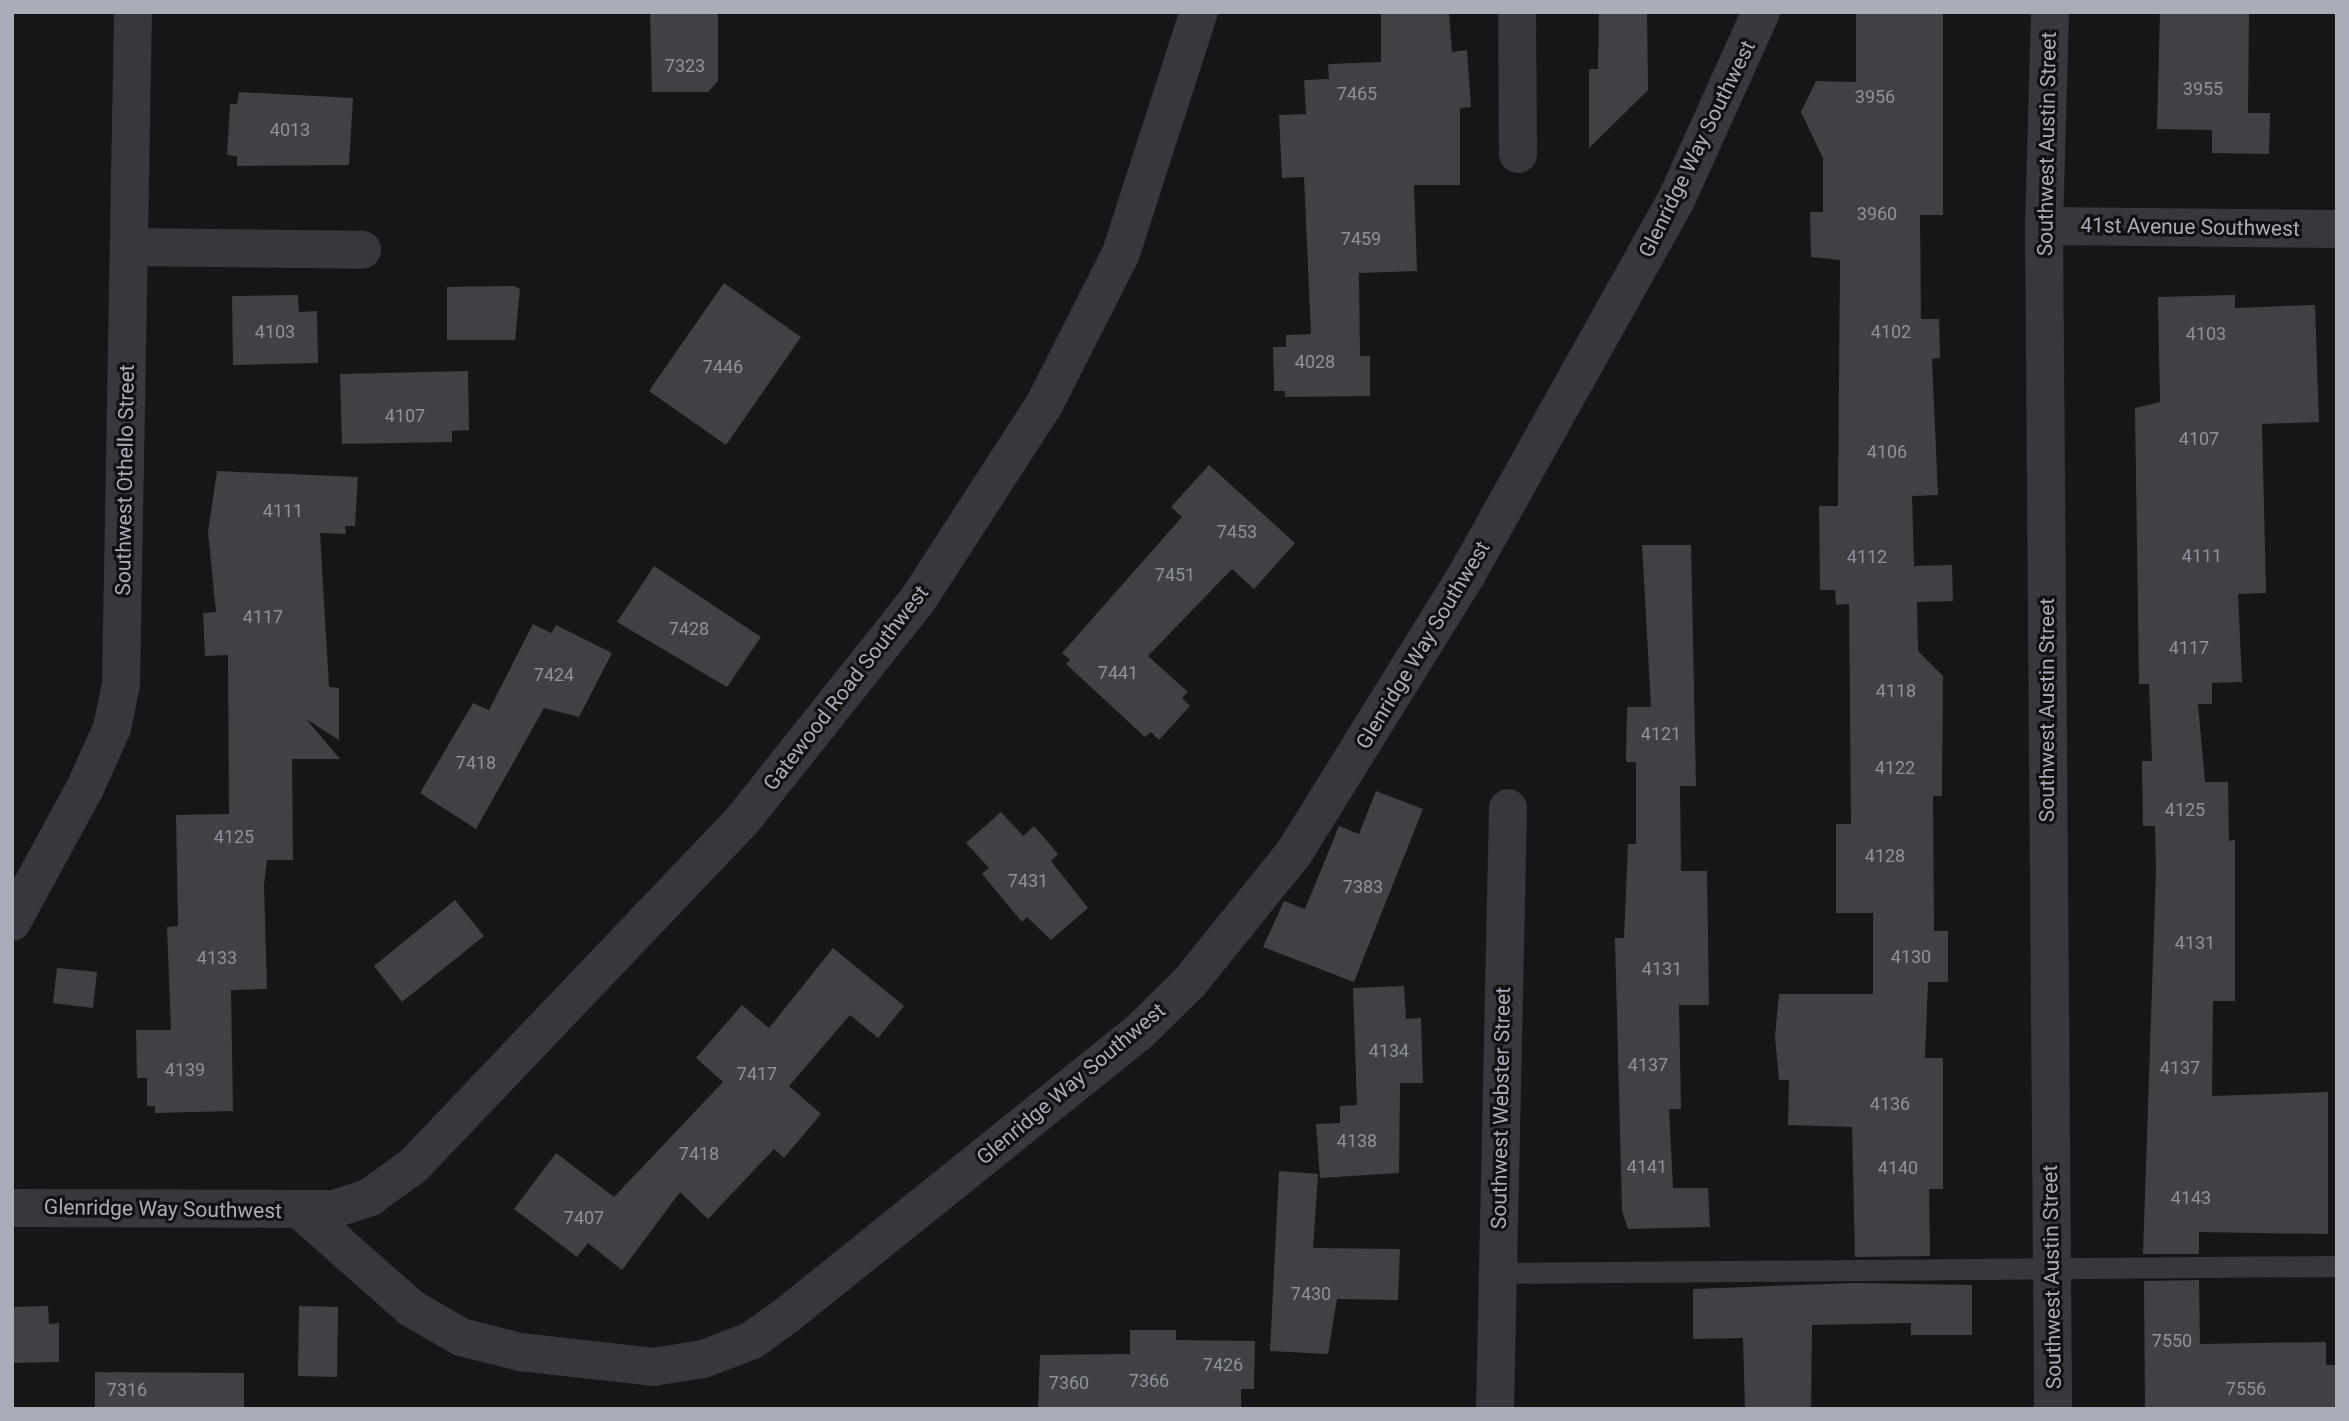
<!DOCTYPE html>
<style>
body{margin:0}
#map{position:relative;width:2349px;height:1421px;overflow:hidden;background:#161618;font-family:Roboto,sans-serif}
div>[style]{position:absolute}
.building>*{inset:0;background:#404145}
.service>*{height:21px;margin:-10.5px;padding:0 10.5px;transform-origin:10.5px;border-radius:10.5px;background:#37383d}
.minor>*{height:38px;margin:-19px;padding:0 19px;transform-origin:19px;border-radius:19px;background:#37383d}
span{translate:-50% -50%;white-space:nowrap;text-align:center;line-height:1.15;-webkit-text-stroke:6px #111113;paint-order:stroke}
.number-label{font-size:18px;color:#8e929b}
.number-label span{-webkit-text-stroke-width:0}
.street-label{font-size:21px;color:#a8adb8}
.frame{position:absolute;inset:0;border:14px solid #a8adb8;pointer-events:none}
</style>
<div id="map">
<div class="building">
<div style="clip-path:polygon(650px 12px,718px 12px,718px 81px,708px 92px,652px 92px)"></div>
<div style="clip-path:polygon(1381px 12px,1449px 12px,1452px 52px,1467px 50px,1471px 107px,1460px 108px,1460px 185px,1414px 185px,1417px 271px,1359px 273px,1360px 356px,1370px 356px,1370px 396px,1285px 397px,1285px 391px,1274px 391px,1273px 347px,1286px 347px,1286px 335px,1311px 334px,1304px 177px,1282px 178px,1279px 115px,1306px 114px,1304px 80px,1329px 79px,1328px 64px,1381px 62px)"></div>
<div style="clip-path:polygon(1599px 12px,1647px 12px,1648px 90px,1589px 148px,1589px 69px,1598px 69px)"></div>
<div style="clip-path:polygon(1856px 12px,1943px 12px,1943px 215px,1920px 215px,1921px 319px,1939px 319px,1940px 358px,1932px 359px,1938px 495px,1912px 496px,1914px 566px,1952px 565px,1953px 601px,1917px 602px,1918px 651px,1943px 676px,1942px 796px,1933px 796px,1934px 931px,1948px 931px,1948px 982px,1928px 982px,1925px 1058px,1943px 1058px,1943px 1189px,1929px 1189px,1930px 1256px,1855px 1257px,1852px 1127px,1788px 1125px,1789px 1080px,1779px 1080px,1775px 1036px,1779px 994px,1873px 994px,1873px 913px,1836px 913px,1836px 824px,1851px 824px,1849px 604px,1836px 605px,1835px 590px,1820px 590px,1819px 506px,1838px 506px,1840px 260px,1811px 257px,1810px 212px,1823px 212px,1823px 158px,1801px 112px,1816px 81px,1856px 82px)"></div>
<div style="clip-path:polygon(2160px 12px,2249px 12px,2248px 113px,2270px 113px,2269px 154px,2212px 153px,2212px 130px,2157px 129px)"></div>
<div style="clip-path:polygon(239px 92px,353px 98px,349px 165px,237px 166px,237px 156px,227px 155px,230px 104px,237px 104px)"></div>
<div style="clip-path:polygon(724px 283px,801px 337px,726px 445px,649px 391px)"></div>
<div style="clip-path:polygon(514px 286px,520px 289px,515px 340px,447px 340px,447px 287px)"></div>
<div style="clip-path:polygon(298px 295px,299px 312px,317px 311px,318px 363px,233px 365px,232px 296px)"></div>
<div style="clip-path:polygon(2235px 295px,2235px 308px,2315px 305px,2319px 422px,2262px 424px,2266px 593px,2238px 594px,2242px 682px,2212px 683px,2212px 704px,2198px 704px,2205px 782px,2228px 782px,2229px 841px,2235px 840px,2235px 1001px,2213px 1001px,2212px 1096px,2328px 1092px,2328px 1234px,2199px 1232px,2199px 1254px,2143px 1254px,2156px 870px,2155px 826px,2143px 826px,2142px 761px,2152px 761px,2149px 684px,2139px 684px,2135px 408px,2160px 402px,2158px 297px)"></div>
<div style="clip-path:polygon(468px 371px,469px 430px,452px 431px,452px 442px,342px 444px,340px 374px)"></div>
<div style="clip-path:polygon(1209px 465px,1295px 543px,1254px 589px,1232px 569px,1148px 656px,1188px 692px,1182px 698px,1190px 706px,1159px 740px,1151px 732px,1145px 737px,1066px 664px,1070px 660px,1062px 653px,1182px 517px,1171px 507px)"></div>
<div style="clip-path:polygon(217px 471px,358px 477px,355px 526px,345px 526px,346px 534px,320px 533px,329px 687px,339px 688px,339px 740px,306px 719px,340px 759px,292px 759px,293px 860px,267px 860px,264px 885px,267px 989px,231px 990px,233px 1111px,155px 1113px,155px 1106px,147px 1106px,147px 1078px,137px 1078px,136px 1030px,171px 1030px,167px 927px,178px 926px,176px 815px,229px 814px,228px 655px,205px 656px,203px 613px,216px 612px,208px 532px)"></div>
<div style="clip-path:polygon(1642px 545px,1691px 545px,1696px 786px,1680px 786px,1681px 871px,1707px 871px,1709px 1005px,1679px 1005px,1681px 1109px,1669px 1109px,1673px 1188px,1708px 1188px,1710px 1227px,1628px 1229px,1622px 1211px,1615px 938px,1624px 938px,1628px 844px,1636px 844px,1636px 762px,1626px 762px,1627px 707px,1651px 707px)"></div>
<div style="clip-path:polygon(654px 566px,761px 637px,727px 687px,617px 622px)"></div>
<div style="clip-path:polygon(533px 624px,551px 633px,556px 625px,612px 653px,579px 717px,544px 708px,476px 829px,420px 793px,473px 703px,489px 710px)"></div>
<div style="clip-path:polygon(1376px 791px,1423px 809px,1354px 982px,1263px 947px,1284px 901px,1305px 909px,1339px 826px,1359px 834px)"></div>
<div style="clip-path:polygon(1001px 812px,1023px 836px,1034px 826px,1058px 854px,1051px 861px,1088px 908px,1051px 940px,1027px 917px,1022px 922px,982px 874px,989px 868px,966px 843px)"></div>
<div style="clip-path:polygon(455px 900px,484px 936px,402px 1002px,374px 966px)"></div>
<div style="clip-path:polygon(833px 948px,904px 1006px,878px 1038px,850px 1015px,789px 1086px,821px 1114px,784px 1158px,774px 1149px,708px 1219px,680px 1192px,622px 1270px,588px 1243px,577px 1257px,514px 1209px,556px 1153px,614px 1197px,723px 1082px,696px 1058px,742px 1005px,769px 1028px)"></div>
<div style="clip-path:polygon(57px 968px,97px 972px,93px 1008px,53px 1003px)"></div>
<div style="clip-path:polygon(1404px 986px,1406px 1019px,1421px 1018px,1423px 1083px,1400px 1083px,1399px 1173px,1320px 1178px,1316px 1124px,1340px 1123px,1340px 1106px,1357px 1105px,1353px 988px)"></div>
<div style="clip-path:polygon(1279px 1171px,1318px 1174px,1313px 1248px,1400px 1249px,1398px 1300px,1337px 1299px,1328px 1354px,1270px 1351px)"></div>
<div style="clip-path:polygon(2199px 1280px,2200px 1344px,2326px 1342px,2326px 1365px,2337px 1365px,2337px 1409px,2145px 1409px,2144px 1281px)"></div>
<div style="clip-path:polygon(1855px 1283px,1972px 1285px,1972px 1335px,1911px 1335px,1911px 1323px,1812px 1325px,1811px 1409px,1745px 1409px,1743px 1338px,1693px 1339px,1693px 1289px)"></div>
<div style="clip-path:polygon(48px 1306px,49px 1324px,59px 1323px,59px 1362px,12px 1363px,12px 1307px)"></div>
<div style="clip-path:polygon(299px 1306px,338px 1307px,337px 1377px,298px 1376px)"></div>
<div style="clip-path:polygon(1130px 1330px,1176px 1330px,1176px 1340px,1255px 1341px,1254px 1389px,1241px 1389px,1241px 1409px,1038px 1409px,1040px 1355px,1130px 1354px)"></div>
<div style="clip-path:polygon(95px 1372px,244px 1373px,244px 1409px,95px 1409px)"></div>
</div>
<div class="service">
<div style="left:1496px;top:1273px;width:841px;rotate:-0.48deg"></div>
</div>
<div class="minor">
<div style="left:1517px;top:12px;width:142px;rotate:89.6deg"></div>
<div style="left:2050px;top:12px;width:214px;rotate:91.6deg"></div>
<div style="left:2044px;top:226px;width:1183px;rotate:89.56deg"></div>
<div style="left:2044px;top:226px;width:293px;rotate:0.6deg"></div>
<div style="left:131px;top:247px;width:231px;rotate:0.7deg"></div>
<div style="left:12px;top:922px;width:153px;rotate:-61.4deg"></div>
<div style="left:85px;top:788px;width:66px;rotate:-65.8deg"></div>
<div style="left:112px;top:728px;width:44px;rotate:-78.2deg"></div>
<div style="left:121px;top:685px;width:673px;rotate:-88.98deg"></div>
<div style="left:12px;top:1208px;width:322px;rotate:0.2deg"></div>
<div style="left:334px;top:1209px;width:38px;rotate:-18deg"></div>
<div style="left:370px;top:1197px;width:54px;rotate:-36deg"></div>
<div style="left:414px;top:1165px;width:474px;rotate:-46.4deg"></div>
<div style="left:741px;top:822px;width:283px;rotate:-51.5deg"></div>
<div style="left:917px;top:601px;width:234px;rotate:-57.1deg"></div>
<div style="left:1044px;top:405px;width:170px;rotate:-63.1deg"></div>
<div style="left:1121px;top:253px;width:253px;rotate:-72.1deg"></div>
<div style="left:300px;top:1210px;width:148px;rotate:41.4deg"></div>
<div style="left:411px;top:1308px;width:58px;rotate:30.1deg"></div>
<div style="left:461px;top:1337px;width:61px;rotate:14.3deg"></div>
<div style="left:520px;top:1352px;width:134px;rotate:6.4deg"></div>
<div style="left:653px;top:1367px;width:51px;rotate:-9.1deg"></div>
<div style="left:703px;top:1359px;width:51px;rotate:-20.6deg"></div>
<div style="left:751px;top:1341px;width:44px;rotate:-35.8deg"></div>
<div style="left:787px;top:1315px;width:449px;rotate:-38.8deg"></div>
<div style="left:1137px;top:1034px;width:73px;rotate:-44.4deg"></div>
<div style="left:1189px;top:983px;width:167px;rotate:-51.1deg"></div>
<div style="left:1294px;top:853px;width:328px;rotate:-58.2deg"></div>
<div style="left:1467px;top:574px;width:431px;rotate:-60.8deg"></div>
<div style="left:1677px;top:198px;width:204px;rotate:-65.7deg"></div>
<div style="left:1495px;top:1409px;width:601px;rotate:-88.76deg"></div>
</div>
<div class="number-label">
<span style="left:685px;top:66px">7323</span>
<span style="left:2203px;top:89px">3955</span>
<span style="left:1357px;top:94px">7465</span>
<span style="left:1875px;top:97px">3956</span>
<span style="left:290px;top:130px">4013</span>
<span style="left:1877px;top:214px">3960</span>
<span style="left:1361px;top:239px">7459</span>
<span style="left:275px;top:332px">4103</span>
<span style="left:1891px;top:332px">4102</span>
<span style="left:2206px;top:334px">4103</span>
<span style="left:1315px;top:362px">4028</span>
<span style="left:723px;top:367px">7446</span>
<span style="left:405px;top:416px">4107</span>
<span style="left:2199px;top:439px">4107</span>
<span style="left:1887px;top:452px">4106</span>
<span style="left:283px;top:511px">4111</span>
<span style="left:1237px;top:532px">7453</span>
<span style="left:2202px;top:556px">4111</span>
<span style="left:1867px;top:557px">4112</span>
<span style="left:1175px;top:575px">7451</span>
<span style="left:263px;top:617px">4117</span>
<span style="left:689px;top:629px">7428</span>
<span style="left:2189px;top:648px">4117</span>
<span style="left:1118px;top:673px">7441</span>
<span style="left:554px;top:675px">7424</span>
<span style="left:1896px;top:691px">4118</span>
<span style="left:1661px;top:734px">4121</span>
<span style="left:476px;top:763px">7418</span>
<span style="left:1895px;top:768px">4122</span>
<span style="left:2185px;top:810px">4125</span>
<span style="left:234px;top:837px">4125</span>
<span style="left:1885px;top:856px">4128</span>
<span style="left:1028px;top:881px">7431</span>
<span style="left:1363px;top:887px">7383</span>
<span style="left:2195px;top:943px">4131</span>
<span style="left:1911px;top:957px">4130</span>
<span style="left:217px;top:958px">4133</span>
<span style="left:1662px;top:969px">4131</span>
<span style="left:1389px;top:1051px">4134</span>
<span style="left:1648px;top:1065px">4137</span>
<span style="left:2180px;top:1068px">4137</span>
<span style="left:185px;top:1070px">4139</span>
<span style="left:757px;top:1074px">7417</span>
<span style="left:1890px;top:1104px">4136</span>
<span style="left:1357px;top:1141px">4138</span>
<span style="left:699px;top:1154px">7418</span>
<span style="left:1647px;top:1167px">4141</span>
<span style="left:1898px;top:1168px">4140</span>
<span style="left:2191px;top:1198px">4143</span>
<span style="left:584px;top:1218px">7407</span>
<span style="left:1311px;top:1294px">7430</span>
<span style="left:2172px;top:1341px">7550</span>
<span style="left:1223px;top:1365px">7426</span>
<span style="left:1149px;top:1381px">7366</span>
<span style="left:1069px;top:1383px">7360</span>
<span style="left:2246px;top:1389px">7556</span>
<span style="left:127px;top:1390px">7316</span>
</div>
<div class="street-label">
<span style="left:2047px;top:144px;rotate:-89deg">Southwest Austin Street</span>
<span style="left:1697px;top:149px;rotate:-64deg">Glenridge Way Southwest</span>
<span style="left:2190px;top:227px;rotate:1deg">41st Avenue Southwest</span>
<span style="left:125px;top:480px;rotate:-89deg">Southwest Othello Street</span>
<span style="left:1423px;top:645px;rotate:-59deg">Glenridge Way Southwest</span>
<span style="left:846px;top:688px;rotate:-52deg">Gatewood Road Southwest</span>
<span style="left:2047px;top:710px;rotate:-90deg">Southwest Austin Street</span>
<span style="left:1071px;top:1084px;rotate:-40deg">Glenridge Way Southwest</span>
<span style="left:1501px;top:1108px;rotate:-89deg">Southwest Webster Street</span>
<span style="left:163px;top:1209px;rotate:1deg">Glenridge Way Southwest</span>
<span style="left:2052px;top:1277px;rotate:-91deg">Southwest Austin Street</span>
</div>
<div class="frame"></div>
</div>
